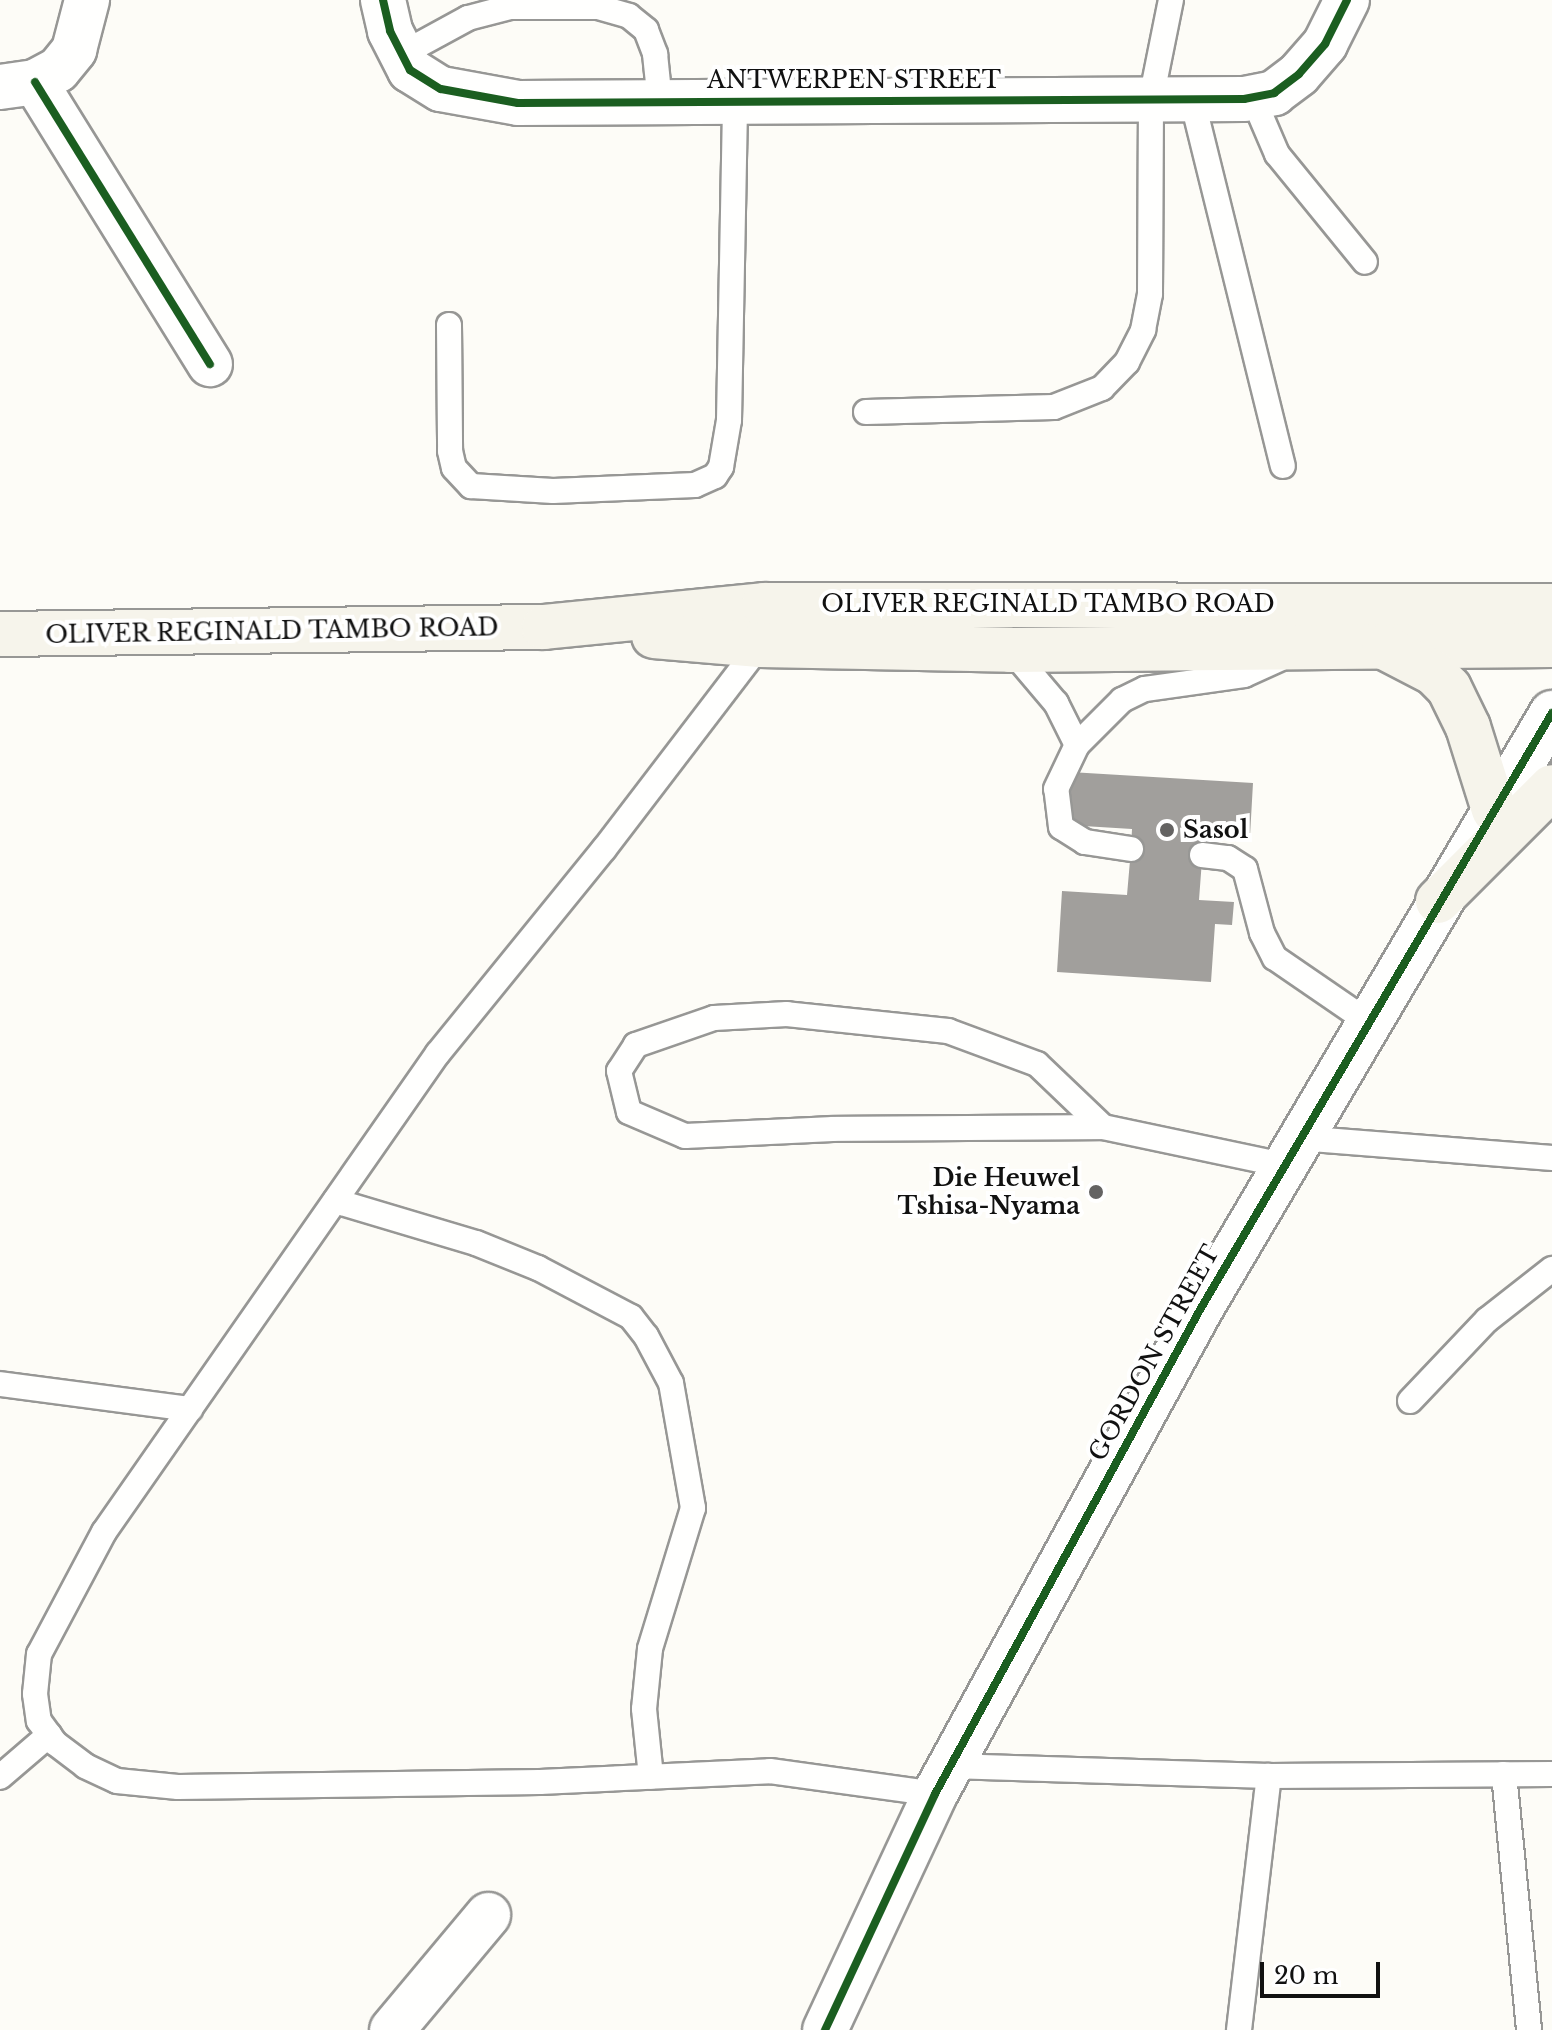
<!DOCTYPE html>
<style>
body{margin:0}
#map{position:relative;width:1552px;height:2030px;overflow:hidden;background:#fdfcf7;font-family:"Libre Baskerville",serif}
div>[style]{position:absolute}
.building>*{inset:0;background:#a19f9c}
.roads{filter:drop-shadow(2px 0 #979795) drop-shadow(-2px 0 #979795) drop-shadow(0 2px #979795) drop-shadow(0 -2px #979795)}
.service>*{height:24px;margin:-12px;padding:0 12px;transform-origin:12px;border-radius:12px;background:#fffffe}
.minor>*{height:44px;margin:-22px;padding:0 22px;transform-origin:22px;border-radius:22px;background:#fffffe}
.tertiary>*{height:44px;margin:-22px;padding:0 22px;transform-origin:22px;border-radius:22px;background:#fffffe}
.secondary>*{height:44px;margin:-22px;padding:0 22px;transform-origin:22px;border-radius:22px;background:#f6f4eb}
.cycleway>*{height:8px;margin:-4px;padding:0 4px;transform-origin:4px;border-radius:4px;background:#1b5e20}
.dots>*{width:22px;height:22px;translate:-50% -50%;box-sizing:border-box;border:4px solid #fff;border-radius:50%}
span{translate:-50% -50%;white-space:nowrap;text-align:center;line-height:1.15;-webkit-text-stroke:8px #fff;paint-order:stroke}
.street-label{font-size:24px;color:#111}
.poi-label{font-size:24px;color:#111;font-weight:700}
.left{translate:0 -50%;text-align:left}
.right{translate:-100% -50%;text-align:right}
.scale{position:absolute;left:1260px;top:1962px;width:120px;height:36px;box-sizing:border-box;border:4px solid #111;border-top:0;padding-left:10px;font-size:24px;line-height:28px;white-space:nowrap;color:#111;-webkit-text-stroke:6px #fff;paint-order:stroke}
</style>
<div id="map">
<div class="building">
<div style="clip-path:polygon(1070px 772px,1253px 783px,1250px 836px,1204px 833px,1199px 900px,1234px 902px,1232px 925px,1215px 924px,1211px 982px,1057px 972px,1062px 891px,1127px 895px,1131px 849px,1132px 829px,1067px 825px)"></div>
</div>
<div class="roads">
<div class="service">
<div style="left:402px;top:54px;width:75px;rotate:-28.6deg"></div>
<div style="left:468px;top:18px;width:43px;rotate:-14.7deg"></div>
<div style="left:510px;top:7px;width:88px"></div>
<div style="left:598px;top:7px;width:32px;rotate:16deg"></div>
<div style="left:629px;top:16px;width:22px;rotate:39deg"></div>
<div style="left:646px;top:30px;width:26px;rotate:69deg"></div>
<div style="left:655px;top:54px;width:48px;rotate:84.1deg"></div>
<div style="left:1253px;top:98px;width:61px;rotate:66.8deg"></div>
<div style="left:1277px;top:154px;width:139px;rotate:50.8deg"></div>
<div style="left:1192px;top:99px;width:378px;rotate:76.1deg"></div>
<div style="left:449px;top:325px;width:126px;rotate:89.5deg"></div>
<div style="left:450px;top:451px;width:17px;rotate:77deg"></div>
<div style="left:454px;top:468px;width:25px;rotate:47deg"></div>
<div style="left:471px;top:486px;width:82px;rotate:3.5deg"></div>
<div style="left:553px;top:491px;width:142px;rotate:-2.4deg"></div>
<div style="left:695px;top:485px;width:22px;rotate:-24deg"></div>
<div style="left:715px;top:476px;width:11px;rotate:-56deg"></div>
<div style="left:721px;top:467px;width:48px;rotate:-80.3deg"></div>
<div style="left:729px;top:420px;width:319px;rotate:-88.9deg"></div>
<div style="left:866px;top:412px;width:188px;rotate:-1.5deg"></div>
<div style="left:1054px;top:407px;width:52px;rotate:-21.6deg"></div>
<div style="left:1102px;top:388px;width:36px;rotate:-46deg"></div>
<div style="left:1127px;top:362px;width:36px;rotate:-63deg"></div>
<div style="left:1143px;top:330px;width:37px;rotate:-79deg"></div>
<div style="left:1150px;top:294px;width:195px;rotate:-89.7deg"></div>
<div style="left:1151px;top:99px;width:101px;rotate:-78.6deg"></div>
<div style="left:760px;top:645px;width:257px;rotate:127.4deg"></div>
<div style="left:604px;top:849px;width:263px;rotate:129.1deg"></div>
<div style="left:438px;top:1053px;width:584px;rotate:124.89deg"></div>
<div style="left:104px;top:1532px;width:138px;rotate:118deg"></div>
<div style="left:39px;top:1654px;width:40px;rotate:95.7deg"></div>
<div style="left:35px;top:1694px;width:27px;rotate:82deg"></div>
<div style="left:39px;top:1721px;width:27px;rotate:54deg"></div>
<div style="left:55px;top:1743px;width:38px;rotate:37deg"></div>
<div style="left:85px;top:1766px;width:35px;rotate:25deg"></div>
<div style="left:117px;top:1781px;width:61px;rotate:5.6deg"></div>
<div style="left:178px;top:1787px;width:362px;rotate:-0.8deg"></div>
<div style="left:540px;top:1782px;width:230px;rotate:-2.7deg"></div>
<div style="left:770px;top:1771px;width:167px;rotate:7.9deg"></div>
<div style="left:1011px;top:650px;width:70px;rotate:49.7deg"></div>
<div style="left:1056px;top:703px;width:47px;rotate:63.4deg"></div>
<div style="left:1131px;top:849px;width:47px;rotate:-171.3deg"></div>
<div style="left:1085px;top:842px;width:28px;rotate:-148deg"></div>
<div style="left:1061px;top:827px;width:38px;rotate:-97deg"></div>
<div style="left:1056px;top:789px;width:49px;rotate:-64.5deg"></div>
<div style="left:1077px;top:745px;width:64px;rotate:-45deg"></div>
<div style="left:1122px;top:700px;width:25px;rotate:-26deg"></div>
<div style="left:1145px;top:689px;width:100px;rotate:-8deg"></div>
<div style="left:1244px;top:675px;width:46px;rotate:-24.3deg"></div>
<div style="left:1202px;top:855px;width:26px;rotate:7deg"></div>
<div style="left:1228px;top:858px;width:20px;rotate:33deg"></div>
<div style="left:1245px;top:869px;width:66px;rotate:75.1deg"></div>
<div style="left:1262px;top:933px;width:28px;rotate:63deg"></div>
<div style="left:1275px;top:958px;width:112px;rotate:34.4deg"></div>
<div style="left:1103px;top:1127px;width:91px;rotate:-136.3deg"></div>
<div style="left:1037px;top:1064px;width:95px;rotate:-159.7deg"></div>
<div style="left:948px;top:1031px;width:162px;rotate:-174deg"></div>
<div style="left:787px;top:1014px;width:73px;rotate:176.9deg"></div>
<div style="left:714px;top:1018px;width:83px;rotate:160.9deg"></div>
<div style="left:636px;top:1045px;width:31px;rotate:123deg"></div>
<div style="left:619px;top:1071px;width:42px;rotate:76.3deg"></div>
<div style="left:629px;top:1112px;width:61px;rotate:23.2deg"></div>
<div style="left:685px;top:1136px;width:148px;rotate:-2.7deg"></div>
<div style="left:833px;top:1129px;width:270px;rotate:-0.4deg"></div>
<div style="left:1103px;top:1127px;width:184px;rotate:11.9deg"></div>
<div style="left:1299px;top:1138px;width:254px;rotate:4.5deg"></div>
<div style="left:335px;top:1201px;width:147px;rotate:16.6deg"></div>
<div style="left:476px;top:1243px;width:67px;rotate:22deg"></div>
<div style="left:538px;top:1268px;width:105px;rotate:27.8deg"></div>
<div style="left:631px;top:1317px;width:24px;rotate:52deg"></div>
<div style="left:646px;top:1336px;width:53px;rotate:62deg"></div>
<div style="left:671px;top:1383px;width:127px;rotate:80deg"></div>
<div style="left:693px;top:1508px;width:147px;rotate:107deg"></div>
<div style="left:650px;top:1649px;width:60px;rotate:95.7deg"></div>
<div style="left:644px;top:1709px;width:68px;rotate:84.1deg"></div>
<div style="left:0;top:1384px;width:192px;rotate:7.5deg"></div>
<div style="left:1410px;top:1401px;width:112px;rotate:-46.5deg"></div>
<div style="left:1487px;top:1320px;width:83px;rotate:-38.1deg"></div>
<div style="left:950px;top:1766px;width:319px;rotate:1.8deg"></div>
<div style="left:1269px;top:1776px;width:283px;rotate:-0.4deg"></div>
<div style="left:1504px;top:1774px;width:257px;rotate:84.4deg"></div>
<div style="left:0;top:1777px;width:65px;rotate:-40.6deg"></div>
<div style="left:1239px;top:2030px;width:256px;rotate:-83.3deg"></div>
</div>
<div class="minor">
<div style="left:383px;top:0;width:32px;rotate:77deg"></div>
<div style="left:390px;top:31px;width:44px;rotate:62.9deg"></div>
<div style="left:410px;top:70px;width:36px;rotate:32deg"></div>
<div style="left:441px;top:89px;width:78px;rotate:10.3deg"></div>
<div style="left:518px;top:103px;width:726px;rotate:-0.32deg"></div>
<div style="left:1244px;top:99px;width:31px;rotate:-11deg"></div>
<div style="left:1274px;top:93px;width:31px;rotate:-37deg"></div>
<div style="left:1299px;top:74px;width:40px;rotate:-49deg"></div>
<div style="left:1325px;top:44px;width:49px;rotate:-63.4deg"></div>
<div style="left:35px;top:82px;width:332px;rotate:58.2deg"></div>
<div style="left:0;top:87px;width:35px;rotate:-8deg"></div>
<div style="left:35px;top:82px;width:26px;rotate:-28deg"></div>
<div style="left:58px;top:70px;width:26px;rotate:-51deg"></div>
<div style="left:74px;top:50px;width:52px;rotate:-75.4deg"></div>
<div style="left:392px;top:2030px;width:150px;rotate:-50.1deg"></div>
</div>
<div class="tertiary">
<div style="left:825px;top:2030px;width:260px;rotate:-65deg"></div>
<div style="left:935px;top:1794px;width:554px;rotate:-61.31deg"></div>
<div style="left:1201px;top:1308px;width:691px;rotate:-59.46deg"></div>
</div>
<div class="secondary">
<div style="left:0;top:634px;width:544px;rotate:-0.74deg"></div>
<div style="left:544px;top:627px;width:221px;rotate:-5.7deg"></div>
<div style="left:764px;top:605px;width:788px;rotate:0.07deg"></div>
<div style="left:654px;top:636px;width:106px;rotate:4.9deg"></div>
<div style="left:760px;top:645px;width:251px;rotate:1.1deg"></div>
<div style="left:1011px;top:650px;width:541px;rotate:-0.53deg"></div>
<div style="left:1384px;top:647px;width:56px;rotate:27.5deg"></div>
<div style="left:1434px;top:673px;width:21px;rotate:45deg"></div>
<div style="left:1449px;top:688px;width:43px;rotate:64deg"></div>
<div style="left:1468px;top:727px;width:87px;rotate:72.6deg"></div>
<div style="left:1438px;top:901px;width:161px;rotate:-45deg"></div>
</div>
</div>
<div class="cycleway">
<div style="left:383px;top:0;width:32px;rotate:77deg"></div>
<div style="left:390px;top:31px;width:44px;rotate:62.9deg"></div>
<div style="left:410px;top:70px;width:36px;rotate:32deg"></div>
<div style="left:441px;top:89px;width:78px;rotate:10.3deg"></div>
<div style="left:518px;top:103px;width:726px;rotate:-0.32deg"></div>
<div style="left:1244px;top:99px;width:31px;rotate:-11deg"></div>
<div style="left:1274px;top:93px;width:31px;rotate:-37deg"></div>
<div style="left:1299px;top:74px;width:40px;rotate:-49deg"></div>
<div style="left:1325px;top:44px;width:49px;rotate:-63.4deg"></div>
<div style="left:35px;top:82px;width:332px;rotate:58.2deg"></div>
<div style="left:825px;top:2030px;width:260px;rotate:-65deg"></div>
<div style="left:935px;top:1794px;width:554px;rotate:-61.31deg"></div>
<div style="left:1201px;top:1308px;width:691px;rotate:-59.46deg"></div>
</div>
<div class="dots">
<div style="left:1167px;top:830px;background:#646362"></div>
<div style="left:1096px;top:1192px;background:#646362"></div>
</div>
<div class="street-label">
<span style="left:854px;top:80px">ANTWERPEN STREET</span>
<span style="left:1048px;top:604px">OLIVER REGINALD TAMBO ROAD</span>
<span style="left:272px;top:631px;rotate:-1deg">OLIVER REGINALD TAMBO ROAD</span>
<span style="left:1154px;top:1353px;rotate:-61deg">GORDON STREET</span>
</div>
<div class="poi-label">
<span class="left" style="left:1183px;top:830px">Sasol</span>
<span class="right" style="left:1080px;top:1192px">Die Heuwel<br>Tshisa-Nyama</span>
</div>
<div class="scale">20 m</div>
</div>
